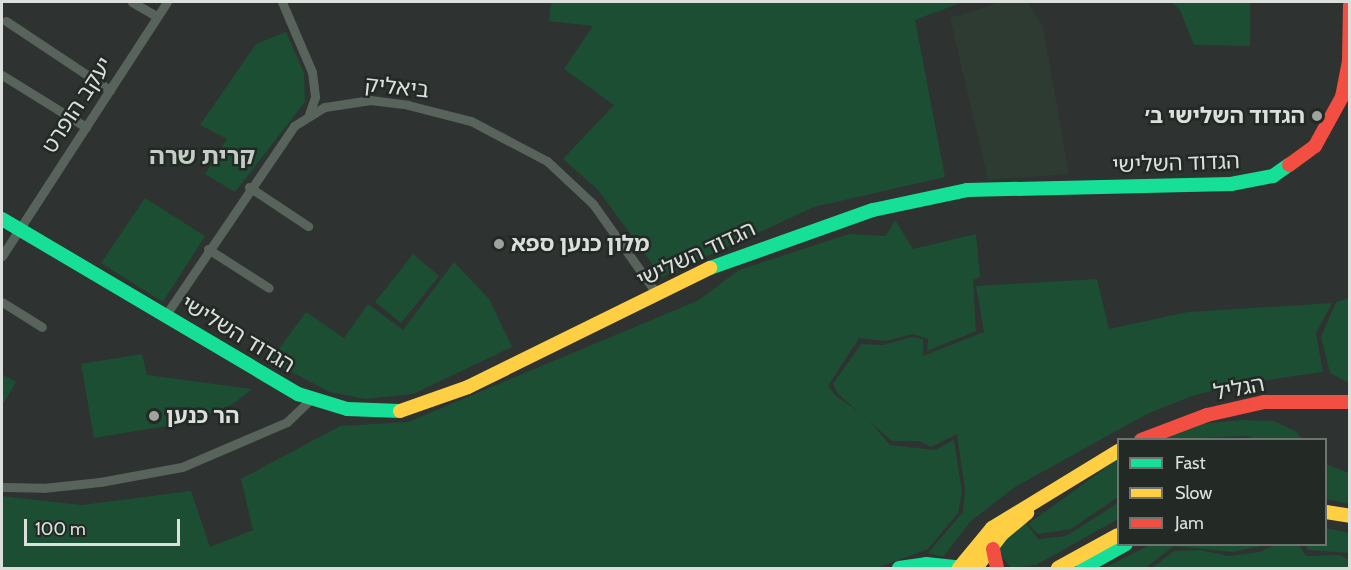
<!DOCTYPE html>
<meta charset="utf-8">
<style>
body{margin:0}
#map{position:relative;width:1351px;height:570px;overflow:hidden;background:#2e3230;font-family:Cabin,"Noto Sans Hebrew",sans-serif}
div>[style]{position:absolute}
.built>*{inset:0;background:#2e3b33}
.green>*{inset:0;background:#1c4e34}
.street>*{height:9px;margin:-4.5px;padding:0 4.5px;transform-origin:4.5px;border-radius:4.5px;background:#58635c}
.fast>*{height:14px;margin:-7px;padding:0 7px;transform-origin:7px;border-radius:7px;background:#16e098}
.slow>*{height:14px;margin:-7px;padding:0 7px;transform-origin:7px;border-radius:7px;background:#ffcf43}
.jam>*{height:14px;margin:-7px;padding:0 7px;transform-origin:7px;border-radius:7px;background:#f24e42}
.dots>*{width:16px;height:16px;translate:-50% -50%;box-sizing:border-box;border:3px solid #232a25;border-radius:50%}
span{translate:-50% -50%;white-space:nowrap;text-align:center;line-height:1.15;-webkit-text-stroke:5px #232a25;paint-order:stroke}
.street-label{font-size:22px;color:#dbe0dd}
.poi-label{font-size:22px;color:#dbe0dd;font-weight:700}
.right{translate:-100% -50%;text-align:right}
.left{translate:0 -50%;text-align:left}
.neighbourhood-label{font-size:24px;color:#c3cdc6;font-weight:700}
.frame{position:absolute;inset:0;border:3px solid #dbe0dd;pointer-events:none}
.legend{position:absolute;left:1117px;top:438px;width:210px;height:108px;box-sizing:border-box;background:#232a25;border:2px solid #6d736f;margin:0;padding:8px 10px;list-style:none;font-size:18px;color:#dbe0dd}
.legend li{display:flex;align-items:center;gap:12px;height:30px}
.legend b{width:30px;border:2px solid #6d736f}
.scale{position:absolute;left:24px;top:519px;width:156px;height:27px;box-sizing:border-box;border:3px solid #dbe0dd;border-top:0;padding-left:8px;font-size:18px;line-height:21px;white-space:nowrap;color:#dbe0dd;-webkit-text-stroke:4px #232a25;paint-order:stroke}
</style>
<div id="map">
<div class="built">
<div style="clip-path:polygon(1000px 2px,1028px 2px,1043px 27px,1069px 174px,988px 180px,950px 18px)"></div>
</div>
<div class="green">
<div style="clip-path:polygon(551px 2px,963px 2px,915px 20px,945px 177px,814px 207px,662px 277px,598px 190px,563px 159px,614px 105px,564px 69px,593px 26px,549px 21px)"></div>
<div style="clip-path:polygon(1171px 2px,1250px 2px,1250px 46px,1194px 45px,1180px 10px)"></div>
<div style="clip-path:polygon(286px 32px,304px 73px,305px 102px,235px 192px,205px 174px,227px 139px,200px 125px,256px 44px)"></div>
<div style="clip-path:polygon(145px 198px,205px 236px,163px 302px,101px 263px)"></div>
<div style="clip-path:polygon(895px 220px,913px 249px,976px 234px,980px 277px,973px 280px,976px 331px,927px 351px,928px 339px,913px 334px,885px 341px,859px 338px,828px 386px,836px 396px,866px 417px,890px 445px,935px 450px,954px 440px,962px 492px,958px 513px,928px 549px,877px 568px,2px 568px,2px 496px,82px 505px,191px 491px,210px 547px,253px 530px,241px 479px,340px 426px,408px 422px,699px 300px,739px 270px,849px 234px,886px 236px)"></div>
<div style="clip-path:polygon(413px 254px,439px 276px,401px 323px,375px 302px)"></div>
<div style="clip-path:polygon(454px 262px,489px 299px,512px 347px,413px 394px,365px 399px,330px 392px,270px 361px,306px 312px,344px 338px,368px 304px,403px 330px)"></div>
<div style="clip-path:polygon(1097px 279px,1109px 329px,1188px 312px,1332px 303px,1316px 333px,1323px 372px,1239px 384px,1192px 396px,1147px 414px,1015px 487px,971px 521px,943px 557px,928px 553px,963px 512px,965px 490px,957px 434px,931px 447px,919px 441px,892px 441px,838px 394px,833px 384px,861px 344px,883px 345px,912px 337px,923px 339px,923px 356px,984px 332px,976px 286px)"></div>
<div style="clip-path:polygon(1349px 298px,1350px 298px,1349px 383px,1330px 373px,1321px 337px,1336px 302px)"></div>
<div style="clip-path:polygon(142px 354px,147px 375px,252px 389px,233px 404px,191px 422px,94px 438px,81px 364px)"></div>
<div style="clip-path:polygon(2px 374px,16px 382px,2px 406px,2px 373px)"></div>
<div style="clip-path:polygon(1242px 420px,1274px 421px,1295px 431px,1303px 439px,1255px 439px,1247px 436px,1154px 440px,1190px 425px)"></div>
<div style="clip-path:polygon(1118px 459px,1118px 497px,1071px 529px,1038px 534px,1028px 524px)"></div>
<div style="clip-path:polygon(1326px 464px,1349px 473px,1349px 504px,1326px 499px)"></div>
<div style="clip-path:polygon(1118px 503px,1118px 519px,1036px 565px,1011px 568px,1003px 558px,999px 546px,1023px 519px,1038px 539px,1066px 536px)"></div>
<div style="clip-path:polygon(1326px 528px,1349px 533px,1349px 553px,1308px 550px,1305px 545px,1326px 544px)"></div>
<div style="clip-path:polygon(1277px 544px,1299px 545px,1306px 556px,1339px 555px,1349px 560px,1349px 568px,1152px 568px,1174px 551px,1200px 550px,1228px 556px,1260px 552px)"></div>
<div style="clip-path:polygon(1150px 545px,1150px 544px,1266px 545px,1233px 552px,1174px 546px,1145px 568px,1104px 568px)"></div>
</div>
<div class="street">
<div style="left:132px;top:2px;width:28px;rotate:30deg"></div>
<div style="left:282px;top:2px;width:76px;rotate:66.8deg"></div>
<div style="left:312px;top:72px;width:25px;rotate:83deg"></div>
<div style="left:315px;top:97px;width:18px;rotate:109deg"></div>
<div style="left:6px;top:21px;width:125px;rotate:33.6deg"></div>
<div style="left:2px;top:75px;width:99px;rotate:31.8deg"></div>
<div style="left:249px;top:187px;width:71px;rotate:33.5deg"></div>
<div style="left:208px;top:249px;width:72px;rotate:32.6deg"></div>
<div style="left:2px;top:256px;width:303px;rotate:-57deg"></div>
<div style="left:2px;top:302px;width:47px;rotate:32deg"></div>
<div style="left:165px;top:316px;width:230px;rotate:-55.8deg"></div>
<div style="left:294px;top:126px;width:36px;rotate:-32deg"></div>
<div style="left:325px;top:107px;width:46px;rotate:-8.8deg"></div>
<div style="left:370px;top:100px;width:38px;rotate:7deg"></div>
<div style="left:408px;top:105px;width:65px;rotate:14.3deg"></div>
<div style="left:471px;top:121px;width:86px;rotate:27.8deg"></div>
<div style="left:547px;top:161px;width:63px;rotate:43.1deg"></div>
<div style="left:593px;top:204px;width:110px;rotate:54.6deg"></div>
<div style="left:4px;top:487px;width:39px;rotate:1deg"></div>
<div style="left:43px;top:488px;width:57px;rotate:-6deg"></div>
<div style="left:100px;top:482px;width:83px;rotate:-10.4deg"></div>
<div style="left:182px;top:467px;width:114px;rotate:-23.2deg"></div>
<div style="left:287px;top:422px;width:35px;rotate:-44deg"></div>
</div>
<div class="fast">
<div style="left:2px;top:219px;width:344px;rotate:30.6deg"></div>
<div style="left:298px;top:394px;width:51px;rotate:17deg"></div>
<div style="left:347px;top:409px;width:53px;rotate:2.2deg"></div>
<div style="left:710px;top:268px;width:173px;rotate:-19.6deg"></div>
<div style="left:873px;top:210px;width:96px;rotate:-12deg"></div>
<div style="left:967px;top:190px;width:264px;rotate:-1.3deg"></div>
<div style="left:1231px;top:184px;width:43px;rotate:-10.8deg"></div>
<div style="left:1273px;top:176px;width:19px;rotate:-35deg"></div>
<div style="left:899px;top:568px;width:27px;rotate:-8deg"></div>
<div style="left:926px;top:564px;width:38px;rotate:6deg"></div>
<div style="left:1083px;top:568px;width:49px;rotate:-29.2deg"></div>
</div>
<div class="slow">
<div style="left:400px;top:411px;width:72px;rotate:-19.4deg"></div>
<div style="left:468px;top:387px;width:270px;rotate:-26.2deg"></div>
<div style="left:1326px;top:512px;width:24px;rotate:9deg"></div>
<div style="left:959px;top:568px;width:52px;rotate:-50.5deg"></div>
<div style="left:992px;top:528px;width:148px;rotate:-31.4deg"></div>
<div style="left:976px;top:568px;width:43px;rotate:-52.6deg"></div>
<div style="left:1002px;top:534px;width:33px;rotate:-40deg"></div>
<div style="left:1058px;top:568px;width:68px;rotate:-28.8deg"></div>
</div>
<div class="jam">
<div style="left:1289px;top:165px;width:32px;rotate:-36deg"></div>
<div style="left:1315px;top:146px;width:56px;rotate:-61.1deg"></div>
<div style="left:1342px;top:97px;width:37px;rotate:-79deg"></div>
<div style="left:1349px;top:61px;width:56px;rotate:-89deg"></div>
<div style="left:1141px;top:440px;width:71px;rotate:-20.7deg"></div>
<div style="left:1207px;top:415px;width:58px;rotate:-12.8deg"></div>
<div style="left:1264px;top:402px;width:86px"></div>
<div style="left:993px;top:549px;width:19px;rotate:78deg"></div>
</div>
<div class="dots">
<div style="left:1317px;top:116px;background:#9ea3a0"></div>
<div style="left:499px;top:244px;background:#9ea3a0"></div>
<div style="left:154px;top:416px;background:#9ea3a0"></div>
</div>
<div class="street-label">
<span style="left:397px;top:87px;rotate:6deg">ביאליק</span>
<span style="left:77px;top:105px;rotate:-57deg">יעקב הופרט</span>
<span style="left:1176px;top:163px;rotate:-2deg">הגדוד השלישי</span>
<span style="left:696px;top:254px;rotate:-25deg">הגדוד השלישי</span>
<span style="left:238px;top:334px;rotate:31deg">הגדוד השלישי</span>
<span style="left:1239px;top:388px;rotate:-11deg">הגליל</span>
</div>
<div class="poi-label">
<span class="right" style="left:1305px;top:116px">הגדוד השלישי ב׳</span>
<span class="left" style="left:511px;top:244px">מלון כנען ספא</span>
<span class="left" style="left:166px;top:416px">הר כנען</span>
</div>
<div class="neighbourhood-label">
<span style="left:202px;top:156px">קרית שרה</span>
</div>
<div class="frame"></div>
<ul class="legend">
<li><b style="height:8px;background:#16e098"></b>Fast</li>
<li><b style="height:8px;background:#ffcf43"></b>Slow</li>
<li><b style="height:8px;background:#f24e42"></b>Jam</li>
</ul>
<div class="scale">100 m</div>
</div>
